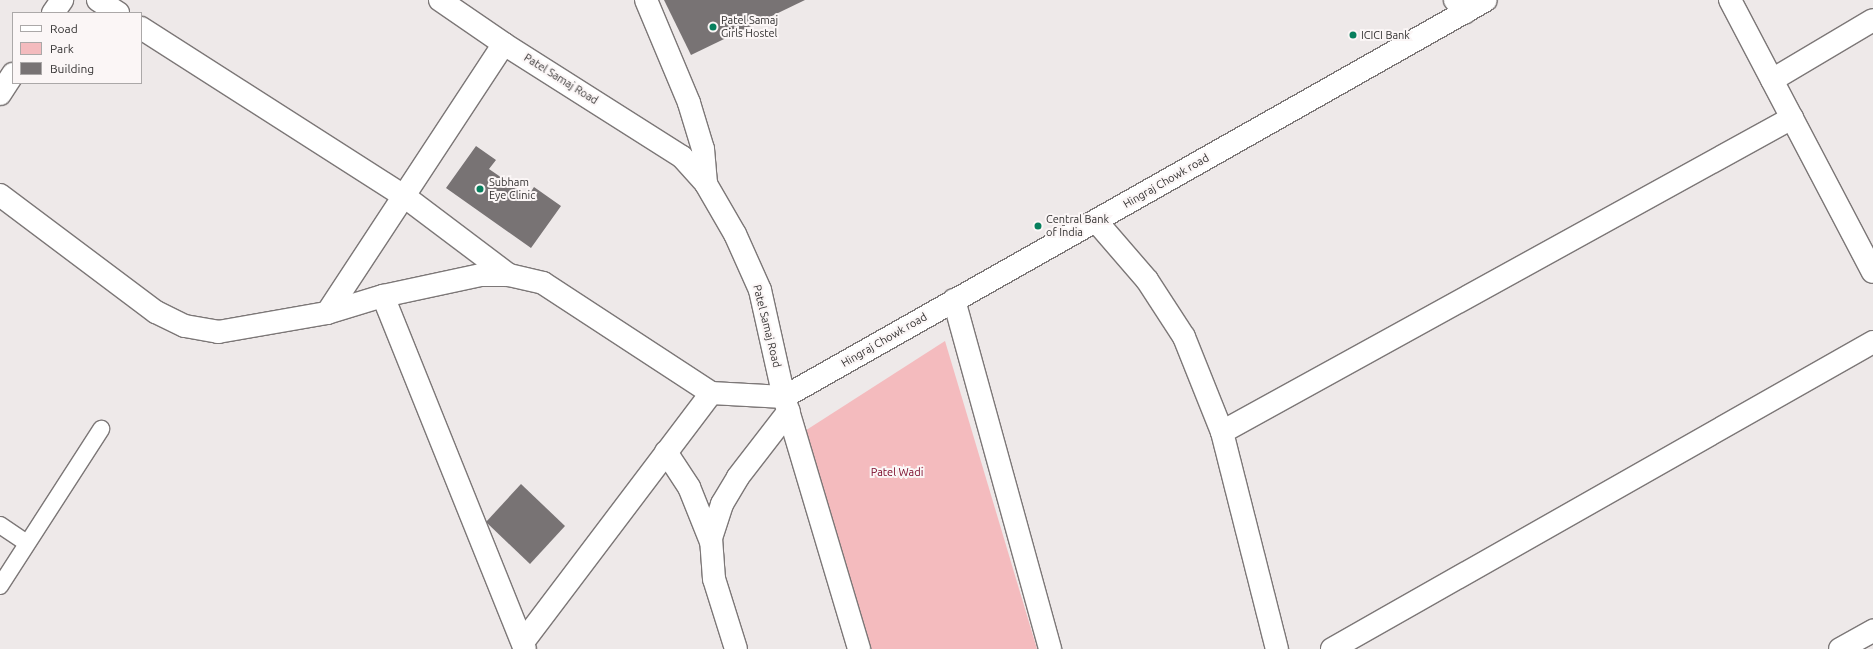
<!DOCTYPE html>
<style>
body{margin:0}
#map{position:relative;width:1873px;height:649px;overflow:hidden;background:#eee9e9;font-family:Ubuntu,sans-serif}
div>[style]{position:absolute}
.green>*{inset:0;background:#f4bbbe}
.building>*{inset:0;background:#787374}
.roads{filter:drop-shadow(1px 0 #7c7777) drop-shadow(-1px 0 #7c7777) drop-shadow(0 1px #7c7777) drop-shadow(0 -1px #7c7777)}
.service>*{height:16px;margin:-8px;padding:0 8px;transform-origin:8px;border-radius:8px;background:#fff}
.minor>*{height:22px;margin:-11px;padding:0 11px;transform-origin:11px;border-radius:11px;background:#fff}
.tertiary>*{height:22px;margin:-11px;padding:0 11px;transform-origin:11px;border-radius:11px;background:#fff}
.dots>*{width:11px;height:11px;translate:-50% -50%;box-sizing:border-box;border:2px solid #fbf6f6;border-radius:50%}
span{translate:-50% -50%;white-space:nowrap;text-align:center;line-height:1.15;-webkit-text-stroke:4px #fbf6f6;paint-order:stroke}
.poi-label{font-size:11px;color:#343232}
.left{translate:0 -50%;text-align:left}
.street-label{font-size:11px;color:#343232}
.park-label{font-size:11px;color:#780525}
.legend{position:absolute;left:12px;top:12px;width:130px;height:72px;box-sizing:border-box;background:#fbf6f6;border:1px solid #aba8a8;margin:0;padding:5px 7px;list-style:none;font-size:12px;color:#343232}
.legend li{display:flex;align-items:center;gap:8px;height:20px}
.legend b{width:20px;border:1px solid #aba8a8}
</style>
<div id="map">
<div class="green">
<div style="clip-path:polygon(945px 341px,1037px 649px,869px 649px,797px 436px)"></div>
</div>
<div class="building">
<div style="clip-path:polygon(664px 0,805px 0,691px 55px)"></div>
<div style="clip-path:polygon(476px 146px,496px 160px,489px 169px,528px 196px,534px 187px,561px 206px,531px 248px,446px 188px)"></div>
<div style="clip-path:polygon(521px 484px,565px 526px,530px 564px,486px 522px)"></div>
</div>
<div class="roads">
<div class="service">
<div style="left:0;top:525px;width:32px;rotate:34deg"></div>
<div style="left:0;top:586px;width:187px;rotate:-57.2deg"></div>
</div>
<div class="minor">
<div style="left:98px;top:0;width:24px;rotate:33deg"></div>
<div style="left:646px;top:0;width:112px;rotate:67.3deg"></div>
<div style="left:689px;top:103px;width:48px;rotate:73.1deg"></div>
<div style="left:703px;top:149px;width:35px;rotate:85deg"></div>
<div style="left:1455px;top:0;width:16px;rotate:50deg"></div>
<div style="left:1730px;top:0;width:307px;rotate:62.3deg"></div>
<div style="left:53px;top:13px;width:16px;rotate:-55deg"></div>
<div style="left:141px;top:28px;width:312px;rotate:32.6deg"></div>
<div style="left:404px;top:196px;width:131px;rotate:37deg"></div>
<div style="left:1772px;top:80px;width:117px;rotate:-30.7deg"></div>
<div style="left:0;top:94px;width:24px;rotate:-57deg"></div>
<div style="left:0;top:195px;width:195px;rotate:36.9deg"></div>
<div style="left:156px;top:312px;width:32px;rotate:26deg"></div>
<div style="left:185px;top:326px;width:34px;rotate:10deg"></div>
<div style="left:218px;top:332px;width:111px;rotate:-9.9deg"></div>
<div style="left:327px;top:313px;width:59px;rotate:-16.9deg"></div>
<div style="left:383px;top:296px;width:100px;rotate:-12.1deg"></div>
<div style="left:481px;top:275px;width:28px"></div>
<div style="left:509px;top:275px;width:35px;rotate:13deg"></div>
<div style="left:543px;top:283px;width:201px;rotate:33.2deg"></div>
<div style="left:711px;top:393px;width:73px;rotate:3.1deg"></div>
<div style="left:1096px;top:221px;width:78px;rotate:49.2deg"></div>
<div style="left:1147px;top:280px;width:68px;rotate:57deg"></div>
<div style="left:1184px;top:337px;width:102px;rotate:68.2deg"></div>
<div style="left:1222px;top:432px;width:224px;rotate:75.8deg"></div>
<div style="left:383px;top:296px;width:380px;rotate:68.1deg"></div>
<div style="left:954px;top:300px;width:362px;rotate:74.6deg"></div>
<div style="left:327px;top:313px;width:322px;rotate:-56.7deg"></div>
<div style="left:1222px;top:432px;width:651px;rotate:-28.85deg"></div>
<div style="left:666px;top:452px;width:42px;rotate:56.7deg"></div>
<div style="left:689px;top:487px;width:59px;rotate:68.2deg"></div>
<div style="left:523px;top:642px;width:312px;rotate:-52.9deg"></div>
<div style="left:736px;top:649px;width:73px;rotate:-107.4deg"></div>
<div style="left:714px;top:579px;width:41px;rotate:-94.2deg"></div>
<div style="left:711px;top:538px;width:36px;rotate:-72deg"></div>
<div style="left:722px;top:504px;width:31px;rotate:-59deg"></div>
<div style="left:738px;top:477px;width:83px;rotate:-52.3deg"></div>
<div style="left:1332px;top:649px;width:622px;rotate:-29.57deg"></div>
<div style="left:1840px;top:649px;width:38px;rotate:-29deg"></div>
</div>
<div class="tertiary">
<div style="left:440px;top:0;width:78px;rotate:34.5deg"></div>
<div style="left:504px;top:44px;width:211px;rotate:32.4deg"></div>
<div style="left:682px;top:157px;width:36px;rotate:48deg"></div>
<div style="left:706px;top:184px;width:58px;rotate:59.9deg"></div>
<div style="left:735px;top:234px;width:61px;rotate:65.9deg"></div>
<div style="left:760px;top:290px;width:110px;rotate:77.4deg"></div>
<div style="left:784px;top:397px;width:263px;rotate:73.4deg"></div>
<div style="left:784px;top:397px;width:806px;rotate:-29.49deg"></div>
</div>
</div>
<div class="dots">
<div style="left:713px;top:27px;background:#08805e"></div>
<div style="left:1353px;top:35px;background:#08805e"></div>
<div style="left:480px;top:189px;background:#08805e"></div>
<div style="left:1038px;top:226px;background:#08805e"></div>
</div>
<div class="poi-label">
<span class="left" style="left:721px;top:27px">Patel Samaj<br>Girls Hostel</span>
<span class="left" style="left:1361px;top:35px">ICICI Bank</span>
<span class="left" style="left:489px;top:189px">Subham<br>Eye Clinic</span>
<span class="left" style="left:1046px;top:226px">Central Bank<br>of India</span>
</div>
<div class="street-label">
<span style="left:561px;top:79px;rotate:32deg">Patel Samaj Road</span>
<span style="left:1166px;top:181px;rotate:-30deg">Hingraj Chowk road</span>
<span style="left:767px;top:326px;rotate:76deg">Patel Samaj Road</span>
<span style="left:884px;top:340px;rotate:-30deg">Hingraj Chowk road</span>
</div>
<div class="park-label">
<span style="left:897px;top:472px">Patel Wadi</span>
</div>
<ul class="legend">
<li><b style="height:5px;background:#fff"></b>Road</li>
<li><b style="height:11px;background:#f4bbbe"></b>Park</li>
<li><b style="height:11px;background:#787374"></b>Building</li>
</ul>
</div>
